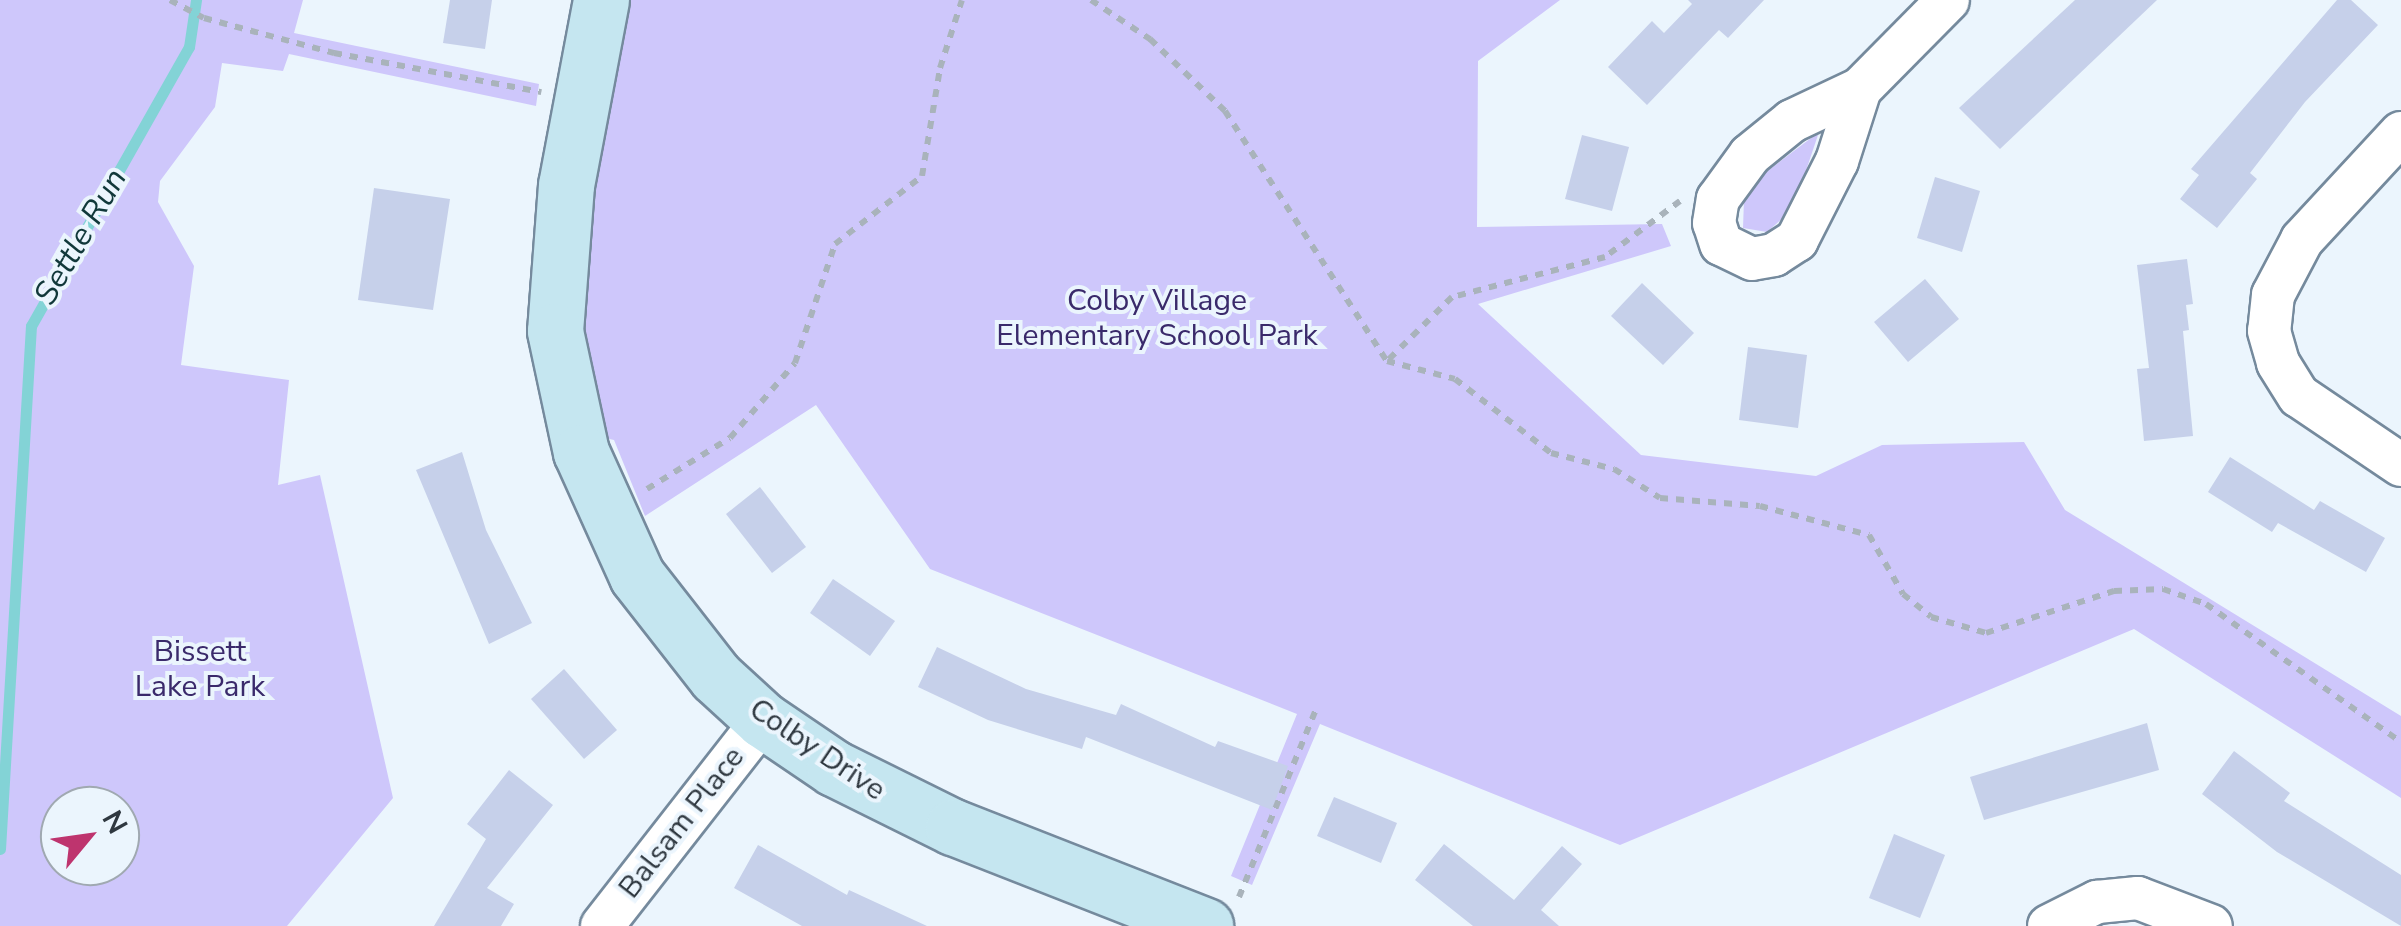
<!DOCTYPE html>
<style>
body{margin:0}
#map{position:relative;width:2401px;height:926px;overflow:hidden;background:#ebf5fd;font-family:"Nunito Sans",sans-serif}
div>[style]{position:absolute}
.green>*{inset:0;background:#cec7fb}
.stream>*{height:11px;margin:-5.5px;padding:0 5.5px;transform-origin:5.5px;border-radius:5.5px;background:#83d3d6}
.building>*{inset:0;background:#c6d0ea}
.path>*{height:6px;margin-top:-3px;transform-origin:0;background:repeating-linear-gradient(90deg,#a9b3bb 0 8px,transparent 0 16px)}
.roads{filter:drop-shadow(2px 0 #758a9d) drop-shadow(-2px 0 #758a9d) drop-shadow(0 2px #758a9d) drop-shadow(0 -2px #758a9d)}
.street>*{height:42px;margin:-21px;padding:0 21px;transform-origin:21px;border-radius:21px;background:#fff}
.secondary>*{height:55px;margin:-27.5px;padding:0 27.5px;transform-origin:27.5px;border-radius:27.5px;background:#c5e6f0}
span{translate:-50% -50%;white-space:nowrap;text-align:center;line-height:1.15;-webkit-text-stroke:8px #ebf5fd;paint-order:stroke}
.park-label{font-size:30px;color:#3a2a6b}
.street-label{font-size:30px;color:#2f3840}
.water-label{font-size:32px;color:#11383a;font-style:italic}
.north{position:absolute;left:40px;top:786px;width:100px;height:100px;box-sizing:border-box;background:#ebf5fd;border:2px solid #a0a9b1;border-radius:50%;rotate:61deg;font-size:28px;font-weight:700;line-height:40px;text-align:center;color:#2f3840}
.north::after{content:'';display:block;margin:auto;width:35px;height:45px;background:#be346e;clip-path:polygon(50% 0,100% 100%,50% 72%,0 100%)}
</style>
<div id="map">
<div class="green">
<div style="clip-path:polygon(evenodd,0 0,303px 0,294px 33px,539px 84px,536px 106px,289px 54px,283px 71px,222px 63px,215px 107px,160px 181px,158px 202px,194px 266px,181px 365px,289px 380px,278px 485px,320px 475px,393px 798px,287px 926px,0 926px,0 0,60px 806px,120px 806px,120px 866px,60px 866px,60px 806px)"></div>
<div style="clip-path:polygon(619px 0,1560px 0,1478px 61px,1477px 227px,1662px 224px,1671px 246px,1478px 304px,1641px 455px,1816px 476px,1882px 445px,2024px 442px,2065px 510px,2401px 716px,2401px 798px,2134px 629px,1620px 845px,1320px 724px,1252px 885px,1231px 876px,1297px 714px,930px 569px,816px 405px,645px 516px,614px 440px,588px 434px,570px 340px)"></div>
<div style="clip-path:polygon(1819px 132px,1793px 209px,1767px 232px,1743px 228px,1744px 200px,1757px 179px)"></div>
</div>
<div class="stream">
<div style="left:0;top:849px;width:524px;rotate:-86.61deg"></div>
<div style="left:31px;top:326px;width:321px;rotate:-60.5deg"></div>
<div style="left:189px;top:47px;width:48px;rotate:-81.5deg"></div>
</div>
<div class="building">
<div style="clip-path:polygon(450px 0,492px 0,485px 49px,443px 43px)"></div>
<div style="clip-path:polygon(1688px 0,1764px 0,1728px 38px,1719px 30px,1647px 105px,1608px 67px,1652px 21px,1664px 33px,1692px 4px)"></div>
<div style="clip-path:polygon(2075px 0,2157px 0,2000px 149px,1959px 108px)"></div>
<div style="clip-path:polygon(2337px 0,2351px 0,2378px 25px,2305px 102px,2250px 173px,2257px 179px,2217px 228px,2180px 199px,2199px 175px,2191px 169px)"></div>
<div style="clip-path:polygon(1582px 135px,1629px 147px,1612px 211px,1565px 199px)"></div>
<div style="clip-path:polygon(1935px 177px,1980px 191px,1962px 252px,1917px 238px)"></div>
<div style="clip-path:polygon(374px 188px,450px 199px,433px 310px,358px 300px)"></div>
<div style="clip-path:polygon(2187px 259px,2193px 304px,2186px 305px,2189px 330px,2183px 331px,2193px 436px,2144px 441px,2137px 369px,2149px 368px,2137px 265px)"></div>
<div style="clip-path:polygon(1925px 279px,1959px 319px,1908px 362px,1874px 322px)"></div>
<div style="clip-path:polygon(1642px 283px,1694px 333px,1663px 365px,1611px 316px)"></div>
<div style="clip-path:polygon(1748px 347px,1807px 355px,1798px 428px,1739px 420px)"></div>
<div style="clip-path:polygon(462px 452px,486px 530px,532px 623px,489px 644px,416px 470px)"></div>
<div style="clip-path:polygon(2230px 457px,2314px 510px,2320px 501px,2385px 538px,2366px 572px,2278px 523px,2272px 532px,2208px 492px)"></div>
<div style="clip-path:polygon(760px 487px,806px 547px,772px 573px,726px 514px)"></div>
<div style="clip-path:polygon(833px 579px,895px 621px,870px 656px,810px 613px)"></div>
<div style="clip-path:polygon(937px 647px,1026px 689px,1116px 715px,1121px 704px,1215px 747px,1218px 741px,1288px 766px,1272px 810px,1086px 737px,1082px 749px,988px 720px,918px 687px)"></div>
<div style="clip-path:polygon(564px 669px,617px 730px,584px 759px,531px 699px)"></div>
<div style="clip-path:polygon(2147px 723px,2159px 770px,1984px 820px,1970px 777px)"></div>
<div style="clip-path:polygon(2234px 751px,2290px 793px,2284px 801px,2401px 875px,2401px 926px,2277px 852px,2202px 794px)"></div>
<div style="clip-path:polygon(509px 770px,553px 805px,487px 888px,514px 904px,501px 926px,434px 926px,486px 839px,467px 824px)"></div>
<div style="clip-path:polygon(1334px 797px,1397px 823px,1381px 863px,1317px 836px)"></div>
<div style="clip-path:polygon(1894px 834px,1945px 855px,1920px 918px,1869px 898px)"></div>
<div style="clip-path:polygon(1444px 844px,1514px 900px,1562px 846px,1582px 864px,1541px 910px,1559px 926px,1473px 926px,1415px 880px)"></div>
<div style="clip-path:polygon(758px 845px,847px 895px,849px 890px,927px 926px,802px 926px,734px 888px)"></div>
</div>
<div class="path">
<div style="left:170px;top:0;width:38px;rotate:28deg"></div>
<div style="left:204px;top:18px;width:135px;rotate:15.1deg"></div>
<div style="left:334px;top:53px;width:211px;rotate:10.7deg"></div>
<div style="left:1091px;top:0;width:71px;rotate:33.5deg"></div>
<div style="left:1150px;top:39px;width:104px;rotate:43.8deg"></div>
<div style="left:1225px;top:111px;width:298px;rotate:57.1deg"></div>
<div style="left:1680px;top:201px;width:94px;rotate:143.3deg"></div>
<div style="left:1605px;top:257px;width:158px;rotate:165.3deg"></div>
<div style="left:1452px;top:297px;width:91px;rotate:135.4deg"></div>
<div style="left:1387px;top:361px;width:70px;rotate:14.8deg"></div>
<div style="left:1455px;top:379px;width:121px;rotate:37.6deg"></div>
<div style="left:1551px;top:453px;width:65px;rotate:14.3deg"></div>
<div style="left:1614px;top:469px;width:54px;rotate:32.2deg"></div>
<div style="left:1660px;top:498px;width:100px;rotate:4.6deg"></div>
<div style="left:1760px;top:506px;width:113px;rotate:14.9deg"></div>
<div style="left:1869px;top:535px;width:68px;rotate:60deg"></div>
<div style="left:1903px;top:594px;width:36px;rotate:39deg"></div>
<div style="left:1931px;top:617px;width:57px;rotate:16.2deg"></div>
<div style="left:1986px;top:633px;width:135px;rotate:-18.2deg"></div>
<div style="left:2114px;top:591px;width:49px;rotate:-2.3deg"></div>
<div style="left:2163px;top:589px;width:46px;rotate:19.2deg"></div>
<div style="left:2206px;top:604px;width:239px;rotate:35.3deg"></div>
<div style="left:647px;top:489px;width:97px;rotate:-31.6deg"></div>
<div style="left:730px;top:438px;width:99px;rotate:-49.1deg"></div>
<div style="left:795px;top:363px;width:126px;rotate:-71.4deg"></div>
<div style="left:835px;top:244px;width:110px;rotate:-38deg"></div>
<div style="left:922px;top:176px;width:109px;rotate:-80.5deg"></div>
<div style="left:940px;top:68px;width:71px;rotate:-72.1deg"></div>
<div style="left:1239px;top:897px;width:205px;rotate:-67.7deg"></div>
</div>
<div class="roads">
<div class="street">
<div style="left:1860px;top:89px;width:76px;rotate:107.7deg"></div>
<div style="left:1837px;top:161px;width:89px;rotate:116.9deg"></div>
<div style="left:1797px;top:240px;width:27px;rotate:147deg"></div>
<div style="left:1774px;top:255px;width:22px;rotate:170deg"></div>
<div style="left:1752px;top:259px;width:34px;rotate:-154deg"></div>
<div style="left:1721px;top:244px;width:22px;rotate:-108deg"></div>
<div style="left:1714px;top:223px;width:24px;rotate:-81deg"></div>
<div style="left:1718px;top:199px;width:54px;rotate:-54deg"></div>
<div style="left:1750px;top:155px;width:54px;rotate:-39deg"></div>
<div style="left:1792px;top:121px;width:75px;rotate:-25.2deg"></div>
<div style="left:1860px;top:89px;width:125px;rotate:-45.3deg"></div>
<div style="left:2401px;top:133px;width:146px;rotate:132.8deg"></div>
<div style="left:2302px;top:240px;width:62px;rotate:117.8deg"></div>
<div style="left:2273px;top:295px;width:36px;rotate:96deg"></div>
<div style="left:2269px;top:331px;width:33px;rotate:74deg"></div>
<div style="left:2278px;top:363px;width:39px;rotate:58deg"></div>
<div style="left:2299px;top:396px;width:123px;rotate:34.1deg"></div>
<div style="left:602px;top:926px;width:261px;rotate:-52deg"></div>
<div style="left:2049px;top:926px;width:54px;rotate:-26.6deg"></div>
<div style="left:2097px;top:902px;width:41px;rotate:-5.6deg"></div>
<div style="left:2138px;top:898px;width:78px;rotate:21deg"></div>
</div>
<div class="secondary">
<div style="left:601px;top:0;width:188px;rotate:100.7deg"></div>
<div style="left:566px;top:185px;width:146px;rotate:94.3deg"></div>
<div style="left:555px;top:331px;width:124px;rotate:77.9deg"></div>
<div style="left:581px;top:452px;width:136px;rotate:65.7deg"></div>
<div style="left:637px;top:576px;width:128px;rotate:52deg"></div>
<div style="left:716px;top:677px;width:64px;rotate:42.5deg"></div>
<div style="left:763px;top:720px;width:86px;rotate:34.1deg"></div>
<div style="left:834px;top:768px;width:133px;rotate:26.4deg"></div>
<div style="left:953px;top:827px;width:271px;rotate:21.4deg"></div>
</div>
</div>
<div class="park-label">
<span style="left:1157px;top:318px">Colby Village<br>Elementary School Park</span>
<span style="left:200px;top:669px">Bissett<br>Lake Park</span>
</div>
<div class="street-label">
<span style="left:817px;top:750px;rotate:34deg">Colby Drive</span>
<span style="left:682px;top:823px;rotate:-52deg">Balsam Place</span>
</div>
<div class="water-label">
<span style="left:81px;top:237px;rotate:-60deg">Settle Run</span>
</div>
<div class="north">N</div>
</div>
